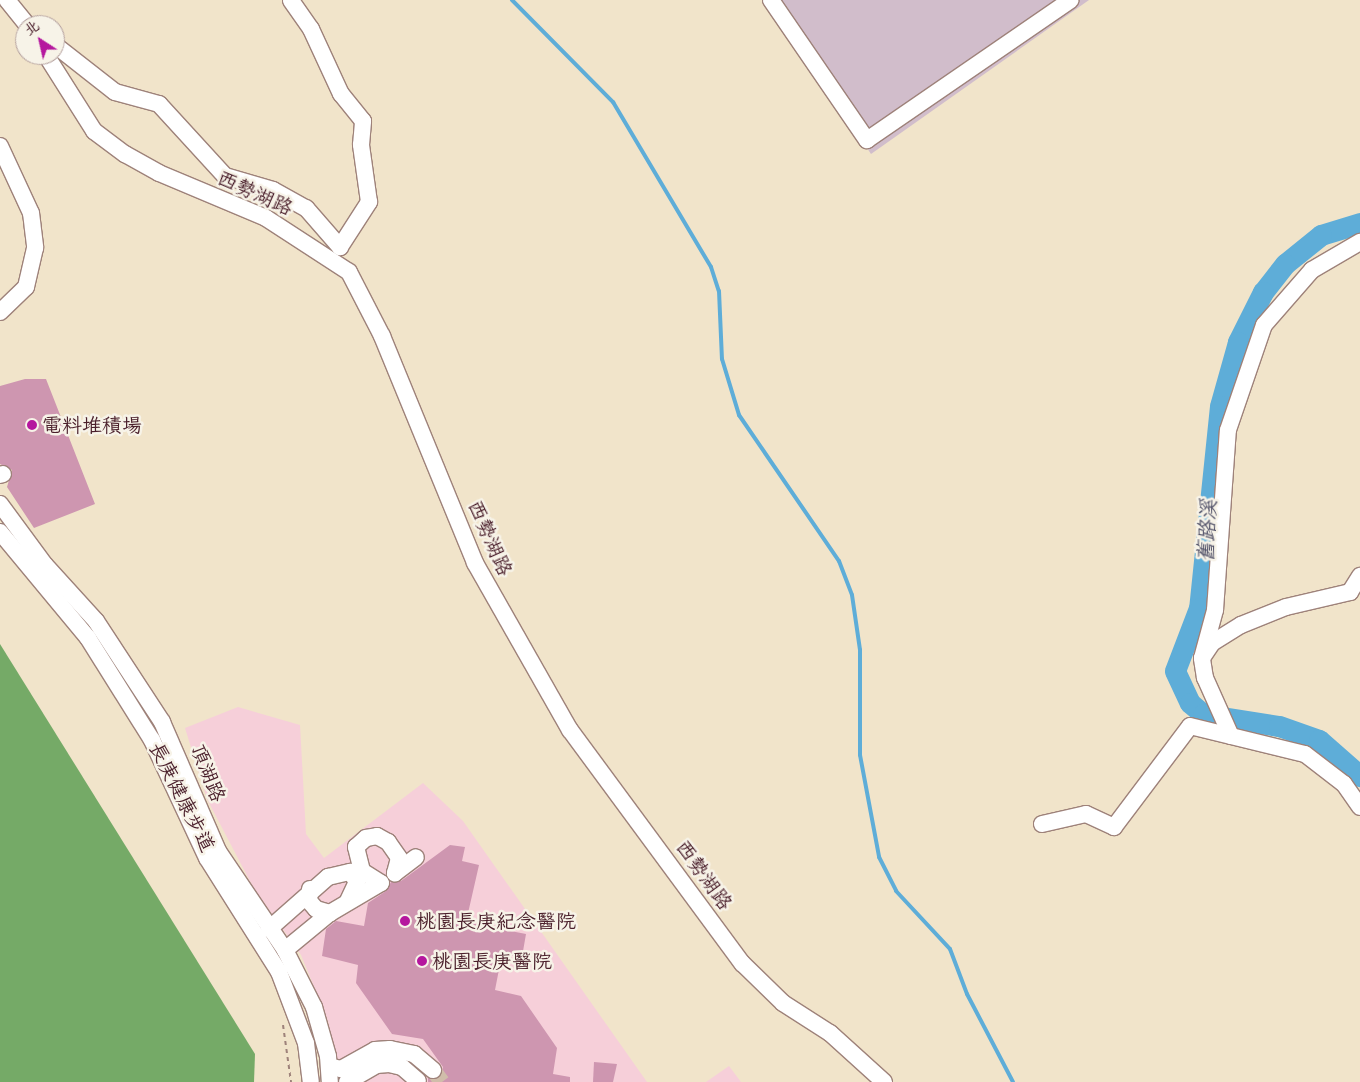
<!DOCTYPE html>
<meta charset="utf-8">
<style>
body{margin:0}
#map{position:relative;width:1360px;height:1082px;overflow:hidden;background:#f1e4ca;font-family:Caveat,"LXGW WenKai TC",sans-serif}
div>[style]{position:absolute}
.built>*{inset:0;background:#f6cfd9}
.industrial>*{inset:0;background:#d1bdcb}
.forest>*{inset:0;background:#75aa67}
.stream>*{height:4px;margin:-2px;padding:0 2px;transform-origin:2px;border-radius:2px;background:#5eadd8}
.river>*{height:21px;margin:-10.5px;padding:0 10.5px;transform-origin:10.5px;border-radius:10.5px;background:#5eadd8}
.building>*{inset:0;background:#ce96b0}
.minor-tunnel>*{height:16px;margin-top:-8px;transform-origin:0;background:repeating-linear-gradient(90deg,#d0bdaa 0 16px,transparent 0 24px)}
.path>*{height:2px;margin-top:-1px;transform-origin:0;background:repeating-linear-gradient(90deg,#9e827a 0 4px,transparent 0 8px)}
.roads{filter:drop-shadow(1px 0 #9e827a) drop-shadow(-1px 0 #9e827a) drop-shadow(0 1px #9e827a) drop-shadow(0 -1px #9e827a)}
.minor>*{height:16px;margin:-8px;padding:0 8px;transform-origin:8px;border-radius:8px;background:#fff}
.dots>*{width:14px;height:14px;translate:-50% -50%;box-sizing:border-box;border:2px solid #f7f3e8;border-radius:50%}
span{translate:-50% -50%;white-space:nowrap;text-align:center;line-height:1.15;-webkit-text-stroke:5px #f7f3e8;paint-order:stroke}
.street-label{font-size:20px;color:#4a1f2b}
.poi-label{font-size:20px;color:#4a1f2b}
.left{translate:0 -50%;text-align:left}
.water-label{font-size:21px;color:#515168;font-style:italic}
.north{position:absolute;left:15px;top:15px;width:50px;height:50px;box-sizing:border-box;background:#f7f3e8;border:1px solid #b29e9c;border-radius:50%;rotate:325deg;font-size:14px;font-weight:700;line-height:20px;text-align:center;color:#4a1f2b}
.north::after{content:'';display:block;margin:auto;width:18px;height:22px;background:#b5179e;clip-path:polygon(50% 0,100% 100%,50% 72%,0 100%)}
</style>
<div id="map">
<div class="built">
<div style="clip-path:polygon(238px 707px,300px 725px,306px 834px,324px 858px,423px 783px,463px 821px,647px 1082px,340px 1082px,328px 1021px,301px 955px,253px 887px,207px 799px,185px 728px)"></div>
<div style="clip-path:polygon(729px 1066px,741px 1082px,706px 1082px)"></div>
</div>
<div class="industrial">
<div style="clip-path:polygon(769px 0,1089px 0,871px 154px)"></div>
</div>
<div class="forest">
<div style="clip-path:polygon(0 644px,255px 1054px,254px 1082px,0 1082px)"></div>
</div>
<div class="stream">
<div style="left:512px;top:0;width:144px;rotate:45.3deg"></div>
<div style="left:613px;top:102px;width:192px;rotate:59.3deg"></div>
<div style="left:711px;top:267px;width:25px;rotate:72deg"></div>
<div style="left:719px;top:291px;width:68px;rotate:87.5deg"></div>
<div style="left:722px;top:359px;width:59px;rotate:73.1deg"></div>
<div style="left:739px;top:415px;width:177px;rotate:55.6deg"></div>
<div style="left:839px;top:561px;width:36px;rotate:69deg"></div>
<div style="left:852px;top:595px;width:56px;rotate:81.7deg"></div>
<div style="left:860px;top:650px;width:105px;rotate:90deg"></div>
<div style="left:860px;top:755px;width:104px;rotate:79.4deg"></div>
<div style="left:879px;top:857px;width:38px;rotate:63deg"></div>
<div style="left:896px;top:891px;width:79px;rotate:47deg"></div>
<div style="left:950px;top:949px;width:48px;rotate:69.3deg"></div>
<div style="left:967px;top:994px;width:99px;rotate:62.4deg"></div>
</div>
<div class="river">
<div style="left:1360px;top:223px;width:41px;rotate:162.9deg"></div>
<div style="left:1321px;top:235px;width:46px;rotate:141.1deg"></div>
<div style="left:1285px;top:264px;width:36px;rotate:128deg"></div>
<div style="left:1263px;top:292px;width:56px;rotate:116.6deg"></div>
<div style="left:1238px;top:342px;width:66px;rotate:105.7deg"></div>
<div style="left:1220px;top:406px;width:203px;rotate:95.9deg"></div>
<div style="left:1199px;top:608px;width:67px;rotate:110.9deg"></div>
<div style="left:1175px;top:671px;width:35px;rotate:65deg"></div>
<div style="left:1190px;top:703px;width:17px;rotate:40deg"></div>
<div style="left:1203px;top:714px;width:77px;rotate:9deg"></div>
<div style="left:1279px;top:726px;width:42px;rotate:19.3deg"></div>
<div style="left:1319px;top:740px;width:55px;rotate:41.3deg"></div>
</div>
<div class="building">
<div style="clip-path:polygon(25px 379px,46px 379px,95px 504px,34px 528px,7px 487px,12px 470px,0 464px,0 386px)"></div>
<div style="clip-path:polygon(450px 845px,465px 847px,462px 861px,479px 865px,466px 922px,526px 934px,522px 957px,502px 954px,495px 990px,521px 996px,557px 1048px,553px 1074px,570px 1077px,570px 1082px,428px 1082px,428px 1078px,440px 1077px,443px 1067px,423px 1039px,392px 1034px,356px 983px,358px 965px,322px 956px,326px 929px,336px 921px,364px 926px,368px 903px,386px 891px,391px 882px,401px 881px)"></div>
<div style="clip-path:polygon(594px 1062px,617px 1064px,613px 1082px,593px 1082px)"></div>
</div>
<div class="minor-tunnel">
<div style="left:433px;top:1070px;width:15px;rotate:53deg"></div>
</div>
<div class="path">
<div style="left:283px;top:1025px;width:58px;rotate:82deg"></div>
</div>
<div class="roads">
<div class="minor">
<div style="left:7px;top:0;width:32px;rotate:51deg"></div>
<div style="left:771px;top:0;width:170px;rotate:55.6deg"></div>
<div style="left:867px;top:140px;width:247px;rotate:-34.5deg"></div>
<div style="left:55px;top:45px;width:76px;rotate:38.1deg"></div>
<div style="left:115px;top:92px;width:46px;rotate:15.3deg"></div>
<div style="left:159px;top:104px;width:98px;rotate:47.5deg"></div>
<div style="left:225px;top:176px;width:50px;rotate:16.3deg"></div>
<div style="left:273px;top:190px;width:38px;rotate:29deg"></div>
<div style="left:306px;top:208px;width:52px;rotate:48.9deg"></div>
<div style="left:340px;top:247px;width:54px;rotate:-57.2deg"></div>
<div style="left:369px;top:202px;width:58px;rotate:-98deg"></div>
<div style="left:361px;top:145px;width:24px;rotate:-85deg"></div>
<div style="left:363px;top:121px;width:35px;rotate:-129deg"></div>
<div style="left:341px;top:94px;width:72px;rotate:-114.8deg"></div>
<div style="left:311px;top:29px;width:35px;rotate:-125deg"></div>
<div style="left:46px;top:55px;width:90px;rotate:57.7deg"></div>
<div style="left:94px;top:131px;width:39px;rotate:37deg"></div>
<div style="left:125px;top:154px;width:39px;rotate:29deg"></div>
<div style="left:159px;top:173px;width:116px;rotate:22.8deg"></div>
<div style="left:266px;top:218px;width:99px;rotate:33deg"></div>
<div style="left:349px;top:272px;width:72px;rotate:62.7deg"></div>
<div style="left:382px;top:336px;width:245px;rotate:67.7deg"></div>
<div style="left:475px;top:563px;width:192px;rotate:60.4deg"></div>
<div style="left:570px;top:730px;width:290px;rotate:53.6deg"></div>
<div style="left:742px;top:963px;width:57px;rotate:44.3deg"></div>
<div style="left:783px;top:1003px;width:56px;rotate:32.6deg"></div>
<div style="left:830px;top:1033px;width:73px;rotate:42.2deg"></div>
<div style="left:0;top:146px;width:74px;rotate:65.2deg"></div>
<div style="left:31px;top:213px;width:35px;rotate:83deg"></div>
<div style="left:35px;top:248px;width:40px;rotate:103deg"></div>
<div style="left:26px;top:287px;width:36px;rotate:136deg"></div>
<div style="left:0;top:475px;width:3px;rotate:-18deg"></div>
<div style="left:0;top:504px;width:76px;rotate:53.6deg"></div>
<div style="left:45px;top:565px;width:76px;rotate:47.7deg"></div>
<div style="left:96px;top:621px;width:121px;rotate:56.8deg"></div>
<div style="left:162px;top:722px;width:141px;rotate:66.5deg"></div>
<div style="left:218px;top:851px;width:120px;rotate:55.9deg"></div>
<div style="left:285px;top:950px;width:64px;rotate:63deg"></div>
<div style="left:314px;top:1007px;width:51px;rotate:74.1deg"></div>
<div style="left:328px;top:1056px;width:26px;rotate:86deg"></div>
<div style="left:0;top:532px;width:138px;rotate:50.3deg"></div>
<div style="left:88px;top:638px;width:120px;rotate:57.9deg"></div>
<div style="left:152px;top:740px;width:130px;rotate:65deg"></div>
<div style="left:207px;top:858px;width:135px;rotate:57.7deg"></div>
<div style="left:279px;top:972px;width:76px;rotate:69.2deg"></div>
<div style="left:306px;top:1043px;width:39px;rotate:83deg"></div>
<div style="left:1202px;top:658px;width:50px;rotate:-74.8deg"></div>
<div style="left:1215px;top:610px;width:180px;rotate:-85.9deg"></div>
<div style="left:1228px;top:430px;width:111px;rotate:-71.1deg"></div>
<div style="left:1264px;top:325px;width:73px;rotate:-48.9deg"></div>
<div style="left:1312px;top:270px;width:56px;rotate:-30.3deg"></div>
<div style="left:1231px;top:736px;width:64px;rotate:-114.1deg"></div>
<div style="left:1205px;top:678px;width:20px;rotate:-99deg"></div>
<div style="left:1202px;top:658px;width:18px;rotate:-56deg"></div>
<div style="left:1212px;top:643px;width:34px;rotate:-32deg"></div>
<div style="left:1241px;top:625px;width:48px;rotate:-21.8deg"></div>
<div style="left:1286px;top:607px;width:66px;rotate:-13.2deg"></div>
<div style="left:1350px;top:592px;width:19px;rotate:-58deg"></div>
<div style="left:1042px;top:824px;width:45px;rotate:-12.8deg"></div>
<div style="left:1086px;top:814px;width:31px;rotate:25deg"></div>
<div style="left:1114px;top:827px;width:126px;rotate:-53deg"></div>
<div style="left:1190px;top:726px;width:118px;rotate:13.7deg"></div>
<div style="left:1305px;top:754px;width:49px;rotate:37.6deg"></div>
<div style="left:1344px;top:784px;width:28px;rotate:55deg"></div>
<div style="left:395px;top:873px;width:26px;rotate:-37deg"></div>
<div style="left:310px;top:889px;width:12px;rotate:95deg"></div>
<div style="left:309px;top:901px;width:11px;rotate:49deg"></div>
<div style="left:316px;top:909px;width:15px;rotate:16deg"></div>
<div style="left:348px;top:901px;width:33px;rotate:-65deg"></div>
<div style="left:362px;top:871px;width:25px;rotate:-104deg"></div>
<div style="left:356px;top:847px;width:13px;rotate:-42deg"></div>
<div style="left:366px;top:838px;width:11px;rotate:-10deg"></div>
<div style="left:377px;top:836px;width:13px;rotate:29deg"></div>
<div style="left:388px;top:842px;width:19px;rotate:55deg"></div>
<div style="left:399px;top:858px;width:16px;rotate:105deg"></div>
<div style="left:269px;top:929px;width:79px;rotate:-41.4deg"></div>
<div style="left:328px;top:877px;width:23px;rotate:-13deg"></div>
<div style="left:350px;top:872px;width:10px;rotate:53deg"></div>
<div style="left:285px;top:950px;width:58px;rotate:-39.4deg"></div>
<div style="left:330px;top:913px;width:59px;rotate:-30.5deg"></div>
<div style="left:381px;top:883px;width:22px;rotate:-148deg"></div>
<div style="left:329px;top:1066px;width:12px;rotate:14deg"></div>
<div style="left:341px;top:1069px;width:39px;rotate:-29deg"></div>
<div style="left:375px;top:1050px;width:15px;rotate:-4deg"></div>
<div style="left:390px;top:1049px;width:25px;rotate:12deg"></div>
<div style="left:414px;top:1054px;width:25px;rotate:40deg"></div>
<div style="left:347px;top:1082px;width:34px;rotate:-30deg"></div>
<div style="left:376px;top:1065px;width:13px;rotate:-4deg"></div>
<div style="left:389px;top:1064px;width:13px;rotate:13deg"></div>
<div style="left:402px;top:1067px;width:21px;rotate:41deg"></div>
</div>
</div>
<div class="dots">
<div style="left:32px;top:425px;background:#b5179e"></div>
<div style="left:405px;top:921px;background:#b5179e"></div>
<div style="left:422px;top:961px;background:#b5179e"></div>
</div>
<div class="street-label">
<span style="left:255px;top:193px;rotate:24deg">西勢湖路</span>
<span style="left:490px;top:538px;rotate:66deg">西勢湖路</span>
<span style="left:208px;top:773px;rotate:68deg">頂湖路</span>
<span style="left:182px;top:797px;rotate:63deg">長庚健康步道</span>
<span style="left:704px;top:875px;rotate:54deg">西勢湖路</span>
</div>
<div class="poi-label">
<span class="left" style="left:42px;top:425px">電料堆積場</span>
<span class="left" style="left:416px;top:921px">桃園長庚紀念醫院</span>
<span class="left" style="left:432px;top:961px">桃園長庚醫院</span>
</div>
<div class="water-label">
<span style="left:1207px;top:531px;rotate:-87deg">舊路溪</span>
</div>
<div class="north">北</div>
</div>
